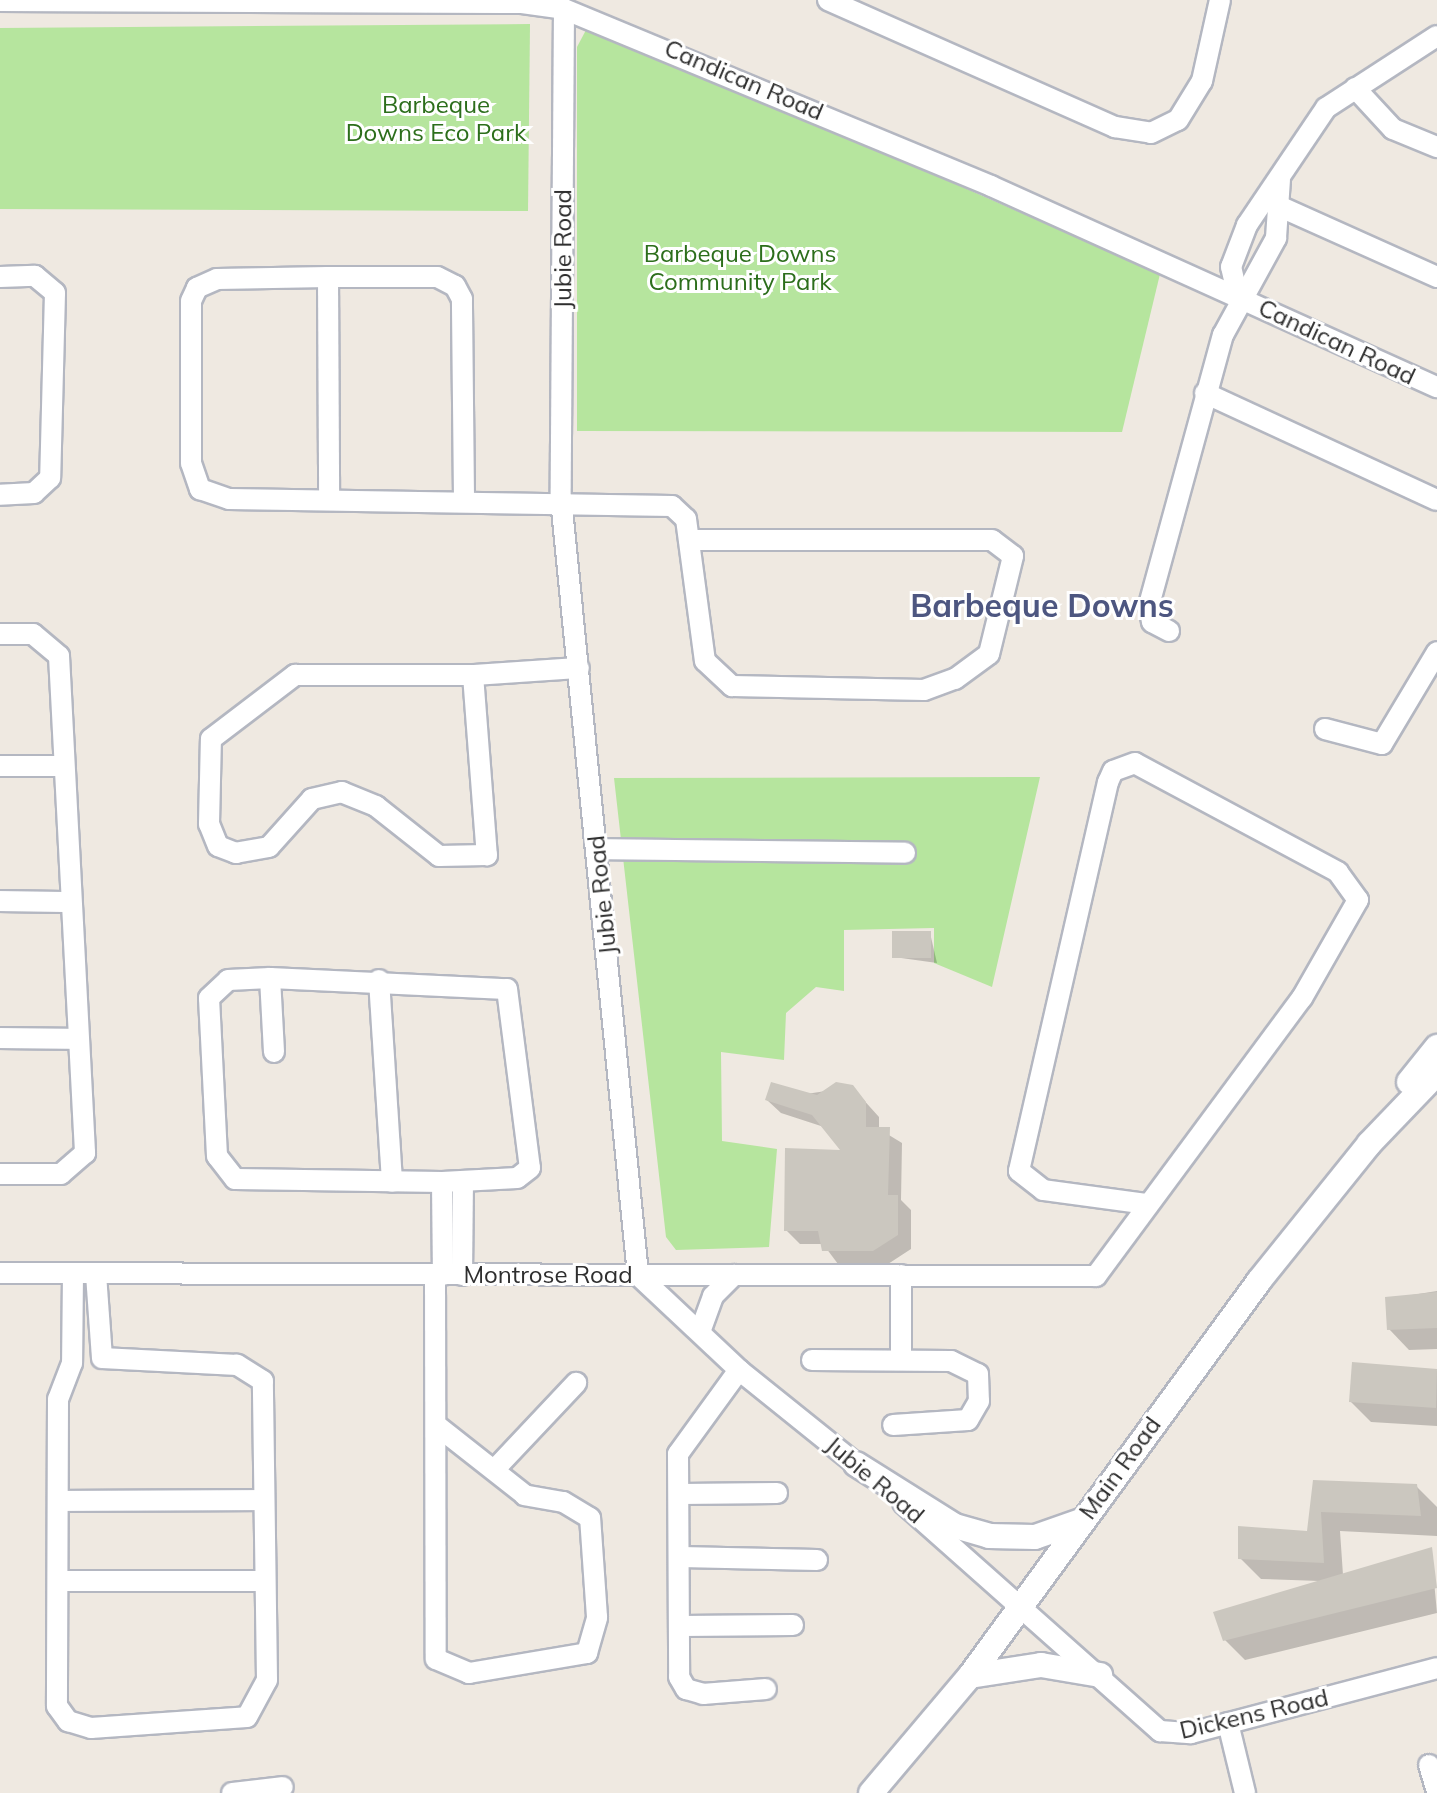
<!DOCTYPE html>
<style>
body{margin:0}
#map{position:relative;width:1437px;height:1793px;overflow:hidden;background:#efe9e1;font-family:Mulish,sans-serif}
div>[style]{position:absolute}
.green>*{inset:0;background:#b6e59e}
.shadow>*{inset:0;background:#0003}
.building>*{inset:0;background:#cbc7bf}
.roads{filter:drop-shadow(2px 0 #b4b7c1) drop-shadow(-2px 0 #b4b7c1) drop-shadow(0 2px #b4b7c1) drop-shadow(0 -2px #b4b7c1)}
.minor>*{height:20px;margin:-10px;padding:0 10px;transform-origin:10px;border-radius:10px;background:#fff}
.tertiary>*{height:24px;margin:-12px;padding:0 12px;transform-origin:12px;border-radius:12px;background:#fff}
span{translate:-50% -50%;white-space:nowrap;text-align:center;line-height:1.15;-webkit-text-stroke:6px #fff;paint-order:stroke}
.street-label{font-size:24px;color:#2e2e2e}
.park-label{font-size:24px;color:#2c6e1b}
.district-label{font-size:32px;color:#4d5680;font-weight:700}
</style>
<div id="map">
<div class="green">
<div style="clip-path:polygon(530px 24px,528px 211px,0 209px,0 28px)"></div>
<div style="clip-path:polygon(586px 30px,606px 30px,1160px 274px,1122px 432px,577px 431px,577px 47px)"></div>
<div style="clip-path:polygon(1040px 777px,992px 987px,934px 963px,934px 928px,844px 930px,844px 991px,816px 987px,786px 1013px,784px 1060px,721px 1052px,722px 1141px,777px 1149px,769px 1247px,676px 1250px,666px 1237px,614px 778px)"></div>
</div>
<div class="shadow">
<div style="clip-path:polygon(930px 933px,937px 963px,894px 957px)"></div>
<div style="clip-path:polygon(852px 1087px,879px 1117px,879px 1129px,902px 1143px,901px 1200px,911px 1210px,911px 1249px,888px 1264px,838px 1264px,823px 1244px,800px 1244px,786px 1230px,845px 1152px,824px 1127px,781px 1113px,767px 1100px)"></div>
<div style="clip-path:polygon(1437px 1291px,1437px 1349px,1409px 1350px,1389px 1329px,1387px 1299px)"></div>
<div style="clip-path:polygon(1354px 1364px,1437px 1371px,1437px 1426px,1371px 1422px,1351px 1402px)"></div>
<div style="clip-path:polygon(1315px 1482px,1416px 1486px,1437px 1507px,1437px 1536px,1340px 1531px,1343px 1575px,1431px 1549px,1437px 1613px,1245px 1660px,1225px 1640px,1320px 1581px,1261px 1579px,1240px 1558px,1309px 1533px)"></div>
</div>
<div class="building">
<div style="clip-path:polygon(892px 931px,931px 931px,931px 958px,892px 958px)"></div>
<div style="clip-path:polygon(771px 1082px,817px 1095px,836px 1082px,853px 1085px,866px 1102px,866px 1127px,890px 1127px,888px 1195px,898px 1195px,898px 1235px,873px 1251px,822px 1251px,818px 1231px,784px 1231px,785px 1148px,840px 1150px,812px 1115px,765px 1100px)"></div>
<div style="clip-path:polygon(1437px 1292px,1437px 1328px,1387px 1330px,1385px 1297px)"></div>
<div style="clip-path:polygon(1352px 1362px,1437px 1369px,1436px 1408px,1349px 1402px)"></div>
<div style="clip-path:polygon(1313px 1480px,1417px 1484px,1421px 1516px,1321px 1512px,1324px 1563px,1238px 1559px,1238px 1526px,1307px 1531px)"></div>
<div style="clip-path:polygon(1432px 1547px,1437px 1588px,1223px 1641px,1213px 1612px)"></div>
</div>
<div class="roads">
<div class="minor">
<div style="left:828px;top:0;width:314px;rotate:23.9deg"></div>
<div style="left:1115px;top:127px;width:36px;rotate:9deg"></div>
<div style="left:1151px;top:133px;width:30px;rotate:-26deg"></div>
<div style="left:1178px;top:120px;width:46px;rotate:-58.4deg"></div>
<div style="left:1202px;top:81px;width:83px;rotate:-77.5deg"></div>
<div style="left:0;top:1px;width:522px;rotate:0.22deg"></div>
<div style="left:522px;top:3px;width:42px;rotate:8.1deg"></div>
<div style="left:564px;top:9px;width:462px;rotate:22.5deg"></div>
<div style="left:991px;top:186px;width:489px;rotate:24.3deg"></div>
<div style="left:564px;top:9px;width:490px;rotate:90.4deg"></div>
<div style="left:561px;top:499px;width:780px;rotate:84.33deg"></div>
<div style="left:638px;top:1275px;width:139px;rotate:43.2deg"></div>
<div style="left:739px;top:1370px;width:163px;rotate:38.8deg"></div>
<div style="left:1355px;top:88px;width:56px;rotate:47.2deg"></div>
<div style="left:1393px;top:129px;width:48px;rotate:22.2deg"></div>
<div style="left:1283px;top:208px;width:169px;rotate:24.1deg"></div>
<div style="left:0;top:277px;width:35px;rotate:-2deg"></div>
<div style="left:35px;top:276px;width:26px;rotate:40deg"></div>
<div style="left:55px;top:293px;width:185px;rotate:91.5deg"></div>
<div style="left:50px;top:478px;width:22px;rotate:137deg"></div>
<div style="left:34px;top:493px;width:34px;rotate:177deg"></div>
<div style="left:328px;top:277px;width:221px;rotate:89.7deg"></div>
<div style="left:1238px;top:297px;width:31px;rotate:-103deg"></div>
<div style="left:1231px;top:267px;width:45px;rotate:-69.1deg"></div>
<div style="left:1247px;top:225px;width:141px;rotate:-56deg"></div>
<div style="left:1326px;top:108px;width:132px;rotate:-33deg"></div>
<div style="left:1205px;top:393px;width:255px;rotate:24.8deg"></div>
<div style="left:464px;top:498px;width:199px;rotate:-90.6deg"></div>
<div style="left:462px;top:299px;width:15px;rotate:-118deg"></div>
<div style="left:455px;top:286px;width:20px;rotate:-153deg"></div>
<div style="left:437px;top:277px;width:109px;rotate:180deg"></div>
<div style="left:328px;top:277px;width:111px;rotate:179deg"></div>
<div style="left:217px;top:279px;width:22px;rotate:156deg"></div>
<div style="left:197px;top:288px;width:14px;rotate:115deg"></div>
<div style="left:191px;top:301px;width:162px;rotate:90deg"></div>
<div style="left:191px;top:463px;width:28px;rotate:71deg"></div>
<div style="left:200px;top:489px;width:31px;rotate:19deg"></div>
<div style="left:229px;top:499px;width:443px;rotate:0.9deg"></div>
<div style="left:672px;top:506px;width:19px;rotate:43deg"></div>
<div style="left:686px;top:519px;width:143px;rotate:82.4deg"></div>
<div style="left:705px;top:661px;width:37px;rotate:43deg"></div>
<div style="left:732px;top:686px;width:192px;rotate:1.2deg"></div>
<div style="left:924px;top:690px;width:33px;rotate:-20deg"></div>
<div style="left:955px;top:679px;width:42px;rotate:-36.3deg"></div>
<div style="left:989px;top:654px;width:101px;rotate:-76.2deg"></div>
<div style="left:1013px;top:556px;width:26px;rotate:-143deg"></div>
<div style="left:992px;top:540px;width:303px;rotate:180deg"></div>
<div style="left:1169px;top:631px;width:19px;rotate:-152deg"></div>
<div style="left:1152px;top:622px;width:17px;rotate:-100deg"></div>
<div style="left:1149px;top:605px;width:280px;rotate:-74.7deg"></div>
<div style="left:1223px;top:335px;width:111px;rotate:-61.3deg"></div>
<div style="left:1276px;top:238px;width:58px;rotate:-86.1deg"></div>
<div style="left:0;top:634px;width:33px"></div>
<div style="left:33px;top:634px;width:34px;rotate:40deg"></div>
<div style="left:59px;top:656px;width:498px;rotate:87deg"></div>
<div style="left:85px;top:1153px;width:32px;rotate:139deg"></div>
<div style="left:61px;top:1174px;width:61px;rotate:180deg"></div>
<div style="left:295px;top:675px;width:178px"></div>
<div style="left:473px;top:675px;width:181px;rotate:85.6deg"></div>
<div style="left:487px;top:855px;width:48px;rotate:178.8deg"></div>
<div style="left:439px;top:856px;width:80px;rotate:-141.6deg"></div>
<div style="left:376px;top:806px;width:37px;rotate:-158deg"></div>
<div style="left:342px;top:792px;width:31px;rotate:167deg"></div>
<div style="left:312px;top:799px;width:64px;rotate:131.9deg"></div>
<div style="left:269px;top:847px;width:34px;rotate:170deg"></div>
<div style="left:236px;top:853px;width:19px;rotate:-159deg"></div>
<div style="left:218px;top:846px;width:24px;rotate:-112deg"></div>
<div style="left:209px;top:824px;width:85px;rotate:-88.7deg"></div>
<div style="left:211px;top:739px;width:106px;rotate:-37.3deg"></div>
<div style="left:473px;top:675px;width:106px;rotate:-3.8deg"></div>
<div style="left:1325px;top:729px;width:59px;rotate:14.7deg"></div>
<div style="left:1382px;top:744px;width:107px;rotate:-59.1deg"></div>
<div style="left:0;top:766px;width:64px"></div>
<div style="left:598px;top:849px;width:307px;rotate:0.7deg"></div>
<div style="left:0;top:901px;width:71px;rotate:0.8deg"></div>
<div style="left:270px;top:978px;width:237px;rotate:2.7deg"></div>
<div style="left:507px;top:989px;width:180px;rotate:82.7deg"></div>
<div style="left:530px;top:1168px;width:16px;rotate:142deg"></div>
<div style="left:517px;top:1178px;width:75px;rotate:176.9deg"></div>
<div style="left:442px;top:1182px;width:207px;rotate:-179.2deg"></div>
<div style="left:235px;top:1179px;width:29px;rotate:-128deg"></div>
<div style="left:217px;top:1156px;width:158px;rotate:-92.9deg"></div>
<div style="left:209px;top:998px;width:26px;rotate:-43deg"></div>
<div style="left:228px;top:980px;width:42px;rotate:-2.7deg"></div>
<div style="left:270px;top:978px;width:74px;rotate:86.9deg"></div>
<div style="left:379px;top:980px;width:202px;rotate:86.3deg"></div>
<div style="left:0;top:1038px;width:78px;rotate:0.7deg"></div>
<div style="left:442px;top:1182px;width:93px;rotate:89.4deg"></div>
<div style="left:0;top:1273px;width:1096px;rotate:0.16deg"></div>
<div style="left:1096px;top:1276px;width:346px;rotate:-53.5deg"></div>
<div style="left:1302px;top:998px;width:113px;rotate:-60.3deg"></div>
<div style="left:1358px;top:900px;width:34px;rotate:-126deg"></div>
<div style="left:1338px;top:872px;width:230px;rotate:-151.8deg"></div>
<div style="left:1135px;top:763px;width:23px;rotate:160deg"></div>
<div style="left:1113px;top:771px;width:12px;rotate:114deg"></div>
<div style="left:1108px;top:782px;width:399px;rotate:102.9deg"></div>
<div style="left:1019px;top:1171px;width:31px;rotate:38deg"></div>
<div style="left:1043px;top:1190px;width:105px;rotate:7.7deg"></div>
<div style="left:73px;top:1274px;width:89px;rotate:90.6deg"></div>
<div style="left:72px;top:1363px;width:39px;rotate:111deg"></div>
<div style="left:58px;top:1399px;width:307px;rotate:90.2deg"></div>
<div style="left:57px;top:1706px;width:19px;rotate:54deg"></div>
<div style="left:68px;top:1721px;width:24px;rotate:17deg"></div>
<div style="left:91px;top:1728px;width:156px;rotate:-4deg"></div>
<div style="left:247px;top:1717px;width:42px;rotate:-61.6deg"></div>
<div style="left:267px;top:1680px;width:299px;rotate:-90.8deg"></div>
<div style="left:263px;top:1381px;width:31px;rotate:-148deg"></div>
<div style="left:237px;top:1365px;width:135px;rotate:-177deg"></div>
<div style="left:102px;top:1358px;width:84px;rotate:-94.1deg"></div>
<div style="left:435px;top:1275px;width:384px;rotate:89.9deg"></div>
<div style="left:436px;top:1659px;width:36px;rotate:23deg"></div>
<div style="left:469px;top:1673px;width:120px;rotate:-9.6deg"></div>
<div style="left:587px;top:1653px;width:37px;rotate:-74deg"></div>
<div style="left:597px;top:1617px;width:99px;rotate:-94deg"></div>
<div style="left:590px;top:1518px;width:31px;rotate:-149deg"></div>
<div style="left:563px;top:1502px;width:39px;rotate:-170deg"></div>
<div style="left:525px;top:1495px;width:113px;rotate:-141.8deg"></div>
<div style="left:462px;top:1275px;width:94px;rotate:-89.4deg"></div>
<div style="left:700px;top:1332px;width:38px;rotate:-70deg"></div>
<div style="left:713px;top:1296px;width:30px;rotate:-45deg"></div>
<div style="left:812px;top:1360px;width:139px;rotate:0.4deg"></div>
<div style="left:951px;top:1361px;width:30px;rotate:26deg"></div>
<div style="left:978px;top:1374px;width:27px;rotate:88deg"></div>
<div style="left:979px;top:1401px;width:22px;rotate:120deg"></div>
<div style="left:968px;top:1420px;width:75px;rotate:176.2deg"></div>
<div style="left:901px;top:1360px;width:85px;rotate:-90deg"></div>
<div style="left:739px;top:1370px;width:104px;rotate:126deg"></div>
<div style="left:678px;top:1454px;width:223px;rotate:89.7deg"></div>
<div style="left:679px;top:1677px;width:14px;rotate:60deg"></div>
<div style="left:686px;top:1689px;width:18px;rotate:16deg"></div>
<div style="left:703px;top:1694px;width:63px;rotate:-4.5deg"></div>
<div style="left:496px;top:1468px;width:117px;rotate:-46.7deg"></div>
<div style="left:681px;top:1494px;width:96px;rotate:-0.6deg"></div>
<div style="left:60px;top:1501px;width:203px;rotate:-0.3deg"></div>
<div style="left:903px;top:1503px;width:344px;rotate:41.6deg"></div>
<div style="left:1160px;top:1731px;width:31px;rotate:4deg"></div>
<div style="left:1191px;top:1733px;width:254px;rotate:-14.8deg"></div>
<div style="left:681px;top:1557px;width:136px;rotate:1.3deg"></div>
<div style="left:59px;top:1581px;width:203px"></div>
<div style="left:682px;top:1626px;width:111px;rotate:-0.5deg"></div>
<div style="left:1228px;top:1723px;width:72px;rotate:76.3deg"></div>
<div style="left:1429px;top:1765px;width:27px;rotate:73deg"></div>
<div style="left:232px;top:1793px;width:51px;rotate:-6.7deg"></div>
</div>
<div class="tertiary">
<div style="left:1409px;top:1082px;width:45px;rotate:-51.3deg"></div>
<div style="left:856px;top:1464px;width:117px;rotate:32.1deg"></div>
<div style="left:955px;top:1526px;width:35px;rotate:16deg"></div>
<div style="left:989px;top:1536px;width:46px;rotate:1.2deg"></div>
<div style="left:1035px;top:1537px;width:49px;rotate:-19.2deg"></div>
<div style="left:970px;top:1676px;width:72px;rotate:-8.8deg"></div>
<div style="left:1041px;top:1665px;width:60px;rotate:9.6deg"></div>
<div style="left:871px;top:1793px;width:153px;rotate:-49.8deg"></div>
<div style="left:970px;top:1676px;width:489px;rotate:-53.8deg"></div>
<div style="left:1259px;top:1281px;width:176px;rotate:-51.2deg"></div>
<div style="left:1369px;top:1144px;width:98px;rotate:-46.2deg"></div>
</div>
</div>
<div class="street-label">
<span style="left:744px;top:80px;rotate:23deg">Candican Road</span>
<span style="left:563px;top:249px;rotate:-90deg">Jubie Road</span>
<span style="left:1337px;top:342px;rotate:25deg">Candican Road</span>
<span style="left:602px;top:895px;rotate:-96deg">Jubie Road</span>
<span style="left:548px;top:1275px">Montrose Road</span>
<span style="left:1120px;top:1468px;rotate:-54deg">Main Road</span>
<span style="left:875px;top:1480px;rotate:40deg">Jubie Road</span>
<span style="left:1254px;top:1714px;rotate:-13deg">Dickens Road</span>
</div>
<div class="park-label">
<span style="left:436px;top:119px">Barbeque<br>Downs Eco Park</span>
<span style="left:740px;top:268px">Barbeque Downs<br>Community Park</span>
</div>
<div class="district-label">
<span style="left:1042px;top:605px">Barbeque Downs</span>
</div>
</div>
